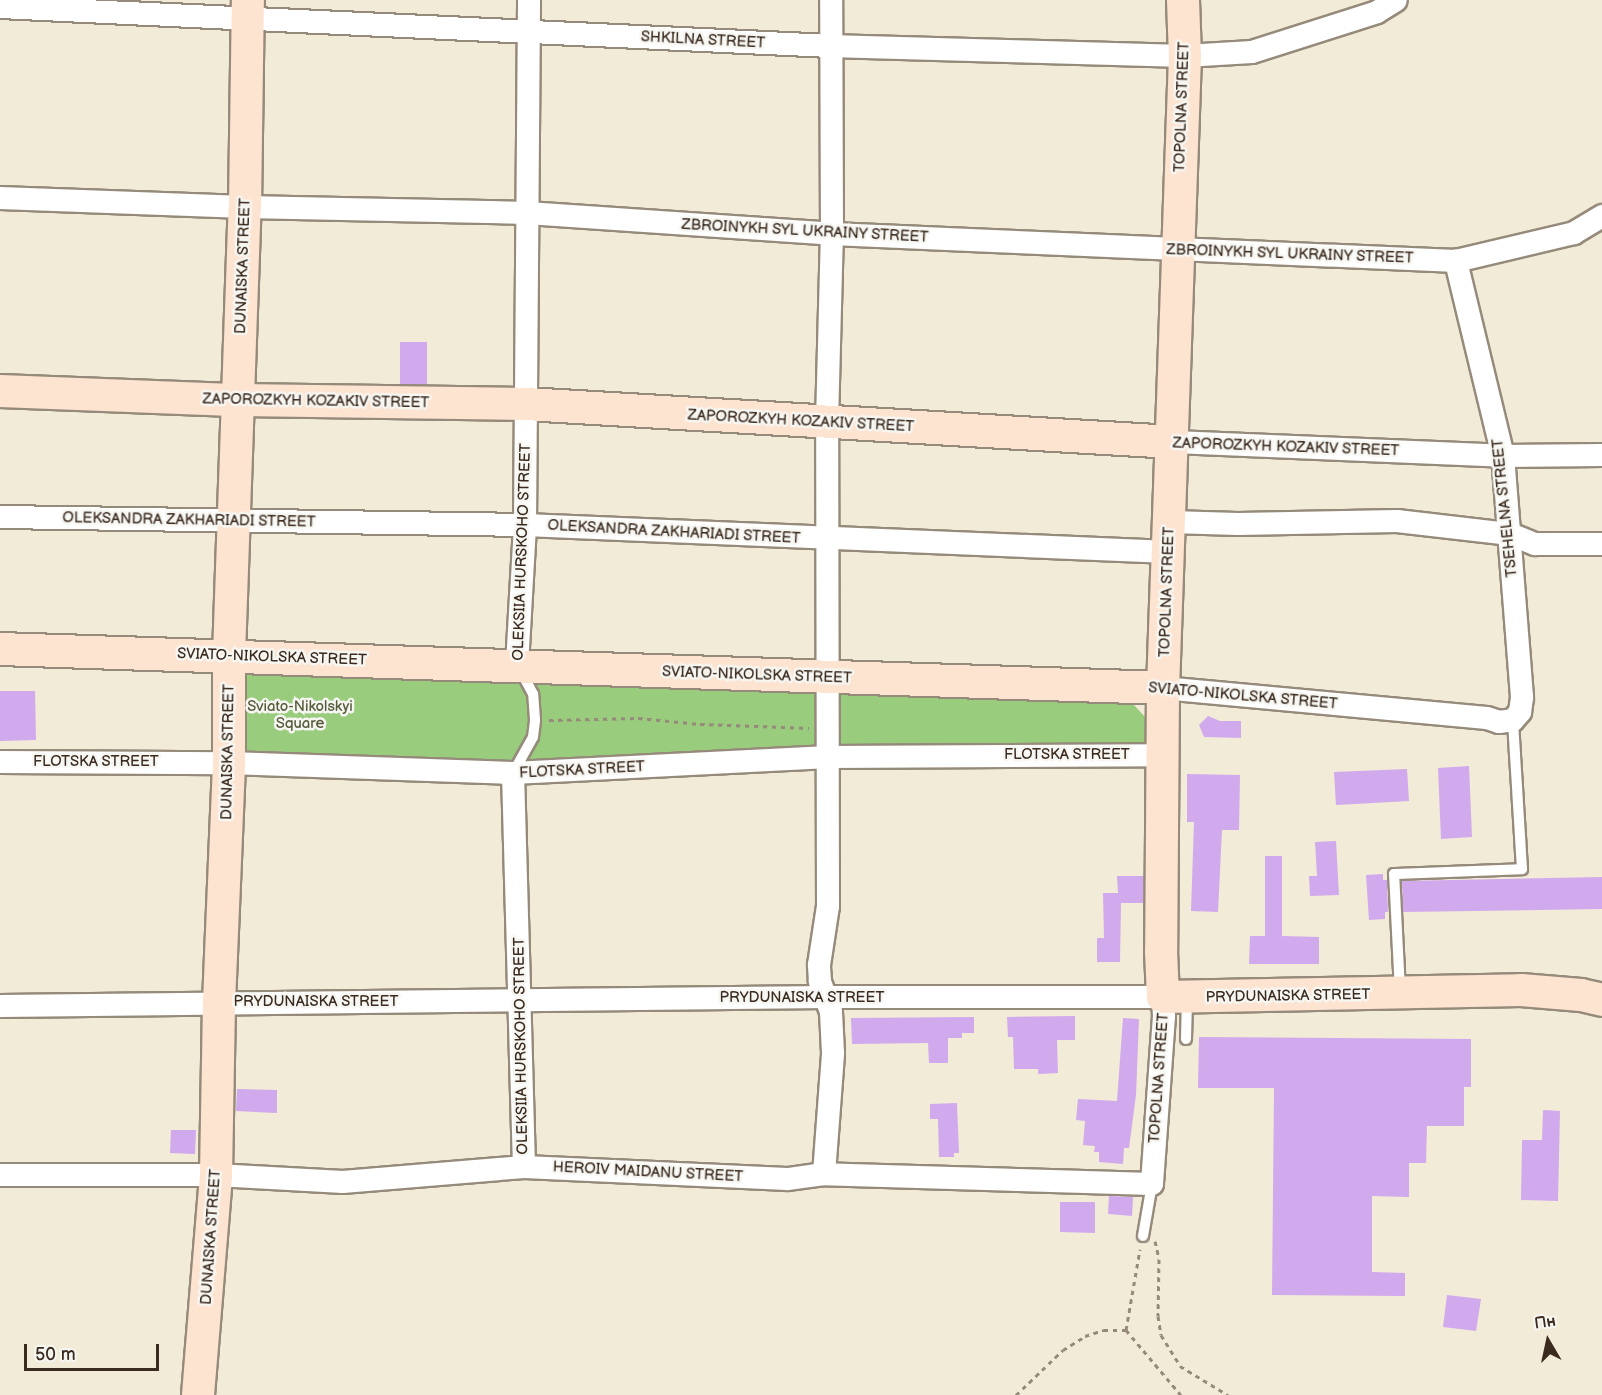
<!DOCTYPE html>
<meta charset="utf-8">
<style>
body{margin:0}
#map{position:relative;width:1602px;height:1395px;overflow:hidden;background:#f2ebd8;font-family:"Balsamiq Sans",sans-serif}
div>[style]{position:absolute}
.green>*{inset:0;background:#99cc7c}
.building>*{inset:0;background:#d1a9ed}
.path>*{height:3px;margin-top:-1.5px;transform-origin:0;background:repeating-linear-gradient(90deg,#968a7b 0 4.5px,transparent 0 9px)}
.roads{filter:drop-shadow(2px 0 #968a7b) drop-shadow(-2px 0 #968a7b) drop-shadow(0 2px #968a7b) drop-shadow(0 -2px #968a7b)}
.lane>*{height:10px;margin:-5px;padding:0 5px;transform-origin:5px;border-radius:5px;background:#fff}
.street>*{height:22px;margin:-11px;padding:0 11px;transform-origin:11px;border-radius:11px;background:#fff}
.secondary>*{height:32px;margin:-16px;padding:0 16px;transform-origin:16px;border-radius:16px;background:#fde4d1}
span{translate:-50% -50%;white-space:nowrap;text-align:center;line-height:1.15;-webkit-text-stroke:5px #f6f6f2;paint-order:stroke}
.street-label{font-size:15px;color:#3b2a1e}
.park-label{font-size:15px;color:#575b3a}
.north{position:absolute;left:1518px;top:1311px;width:60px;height:60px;-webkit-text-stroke:4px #f6f6f2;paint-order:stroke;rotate:351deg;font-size:16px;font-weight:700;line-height:24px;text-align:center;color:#3b2a1e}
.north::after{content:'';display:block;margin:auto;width:21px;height:27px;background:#3b2a1e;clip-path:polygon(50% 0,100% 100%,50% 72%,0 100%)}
.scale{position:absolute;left:24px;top:1344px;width:135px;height:27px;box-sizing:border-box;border:3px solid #3b2a1e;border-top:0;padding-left:8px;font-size:18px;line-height:21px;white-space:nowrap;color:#3b2a1e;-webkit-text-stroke:4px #f6f6f2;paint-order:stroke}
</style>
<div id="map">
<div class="green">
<div style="clip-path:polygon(241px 670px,1111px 693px,1133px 704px,1147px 719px,1151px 747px,503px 765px,240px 754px)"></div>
</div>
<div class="building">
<div style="clip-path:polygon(400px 342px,427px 342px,427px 385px,400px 384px)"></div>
<div style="clip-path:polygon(0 691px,35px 691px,36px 740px,0 741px)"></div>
<div style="clip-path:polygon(1208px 716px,1220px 721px,1241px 721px,1241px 738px,1204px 737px,1199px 725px)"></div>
<div style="clip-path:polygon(1469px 766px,1472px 837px,1441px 839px,1438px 768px)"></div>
<div style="clip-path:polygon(1407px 769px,1409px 801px,1336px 805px,1334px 772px)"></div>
<div style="clip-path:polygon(1187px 774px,1240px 775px,1239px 830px,1222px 830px,1218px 912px,1191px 911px,1194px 822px,1187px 822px)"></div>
<div style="clip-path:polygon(1336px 841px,1339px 895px,1310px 896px,1309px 876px,1317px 876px,1315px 842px)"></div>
<div style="clip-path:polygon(1265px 856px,1282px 856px,1282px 936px,1319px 937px,1319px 964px,1249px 964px,1250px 936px,1265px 936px)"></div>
<div style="clip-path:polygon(1383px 874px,1383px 880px,1387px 880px,1388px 912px,1385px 912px,1385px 919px,1369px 920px,1366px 875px)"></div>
<div style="clip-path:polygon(1117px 876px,1144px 876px,1143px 903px,1121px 903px,1120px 962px,1097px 962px,1097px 938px,1104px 938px,1103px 893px,1118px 893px)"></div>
<div style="clip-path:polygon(1602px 877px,1602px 909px,1403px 912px,1402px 881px)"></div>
<div style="clip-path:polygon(1075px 1016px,1075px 1040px,1057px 1040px,1058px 1073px,1038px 1074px,1038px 1069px,1014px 1069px,1013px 1037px,1008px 1037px,1007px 1017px)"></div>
<div style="clip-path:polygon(974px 1017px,974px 1033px,962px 1033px,962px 1038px,948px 1038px,948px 1063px,929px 1063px,928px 1043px,852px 1044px,851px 1018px)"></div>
<div style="clip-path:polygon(1123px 1018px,1139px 1019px,1136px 1095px,1129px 1148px,1124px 1148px,1123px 1164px,1099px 1162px,1099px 1152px,1094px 1152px,1095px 1146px,1083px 1145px,1085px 1121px,1076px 1120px,1078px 1099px,1117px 1101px)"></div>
<div style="clip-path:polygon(1199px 1037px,1471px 1039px,1471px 1087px,1464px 1087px,1464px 1126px,1427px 1126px,1426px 1163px,1409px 1163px,1409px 1197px,1372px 1196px,1372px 1272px,1405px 1273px,1405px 1296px,1272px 1295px,1274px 1088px,1198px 1088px)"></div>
<div style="clip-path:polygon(237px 1089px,277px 1090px,277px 1113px,236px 1111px)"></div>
<div style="clip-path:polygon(957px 1103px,959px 1153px,954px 1153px,954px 1157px,939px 1157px,938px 1119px,930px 1119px,930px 1104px)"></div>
<div style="clip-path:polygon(1543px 1110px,1560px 1111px,1558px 1201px,1521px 1200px,1522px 1140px,1542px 1140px)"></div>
<div style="clip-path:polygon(171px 1130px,196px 1130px,195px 1154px,170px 1153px)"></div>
<div style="clip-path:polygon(1109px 1196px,1133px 1197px,1132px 1216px,1108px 1214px)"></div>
<div style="clip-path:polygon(1060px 1202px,1095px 1202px,1095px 1233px,1060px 1232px)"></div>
<div style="clip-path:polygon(1447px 1295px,1481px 1299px,1476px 1331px,1443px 1327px)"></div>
</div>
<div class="path">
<div style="left:549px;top:720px;width:89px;rotate:-1.3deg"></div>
<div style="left:638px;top:718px;width:62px;rotate:5.5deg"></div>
<div style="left:700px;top:724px;width:109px;rotate:2.1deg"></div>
<div style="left:1155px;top:1241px;width:18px;rotate:77deg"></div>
<div style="left:1159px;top:1259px;width:57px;rotate:91deg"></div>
<div style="left:1158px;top:1316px;width:19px;rotate:81deg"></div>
<div style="left:1161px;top:1335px;width:36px;rotate:58deg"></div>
<div style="left:1180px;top:1366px;width:56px;rotate:31.1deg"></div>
<div style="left:1126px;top:1330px;width:82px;rotate:-80.2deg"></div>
<div style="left:1016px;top:1395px;width:65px;rotate:-43.8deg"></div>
<div style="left:1063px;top:1350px;width:26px;rotate:-32deg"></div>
<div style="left:1085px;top:1336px;width:20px;rotate:-18deg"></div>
<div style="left:1104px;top:1330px;width:22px"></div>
<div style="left:1126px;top:1330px;width:85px;rotate:49.8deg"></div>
</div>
<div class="roads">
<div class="lane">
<div style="left:513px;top:773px;width:41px;rotate:-60.9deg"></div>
<div style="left:533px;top:737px;width:17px;rotate:-83deg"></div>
<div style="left:535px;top:720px;width:26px;rotate:-94deg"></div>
<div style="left:533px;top:694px;width:26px;rotate:-118deg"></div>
<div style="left:1400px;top:991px;width:117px;rotate:-92.9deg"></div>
<div style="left:1394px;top:874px;width:128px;rotate:-2.2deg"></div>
<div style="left:1522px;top:869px;width:149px;rotate:-93.5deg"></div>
<div style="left:1186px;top:1039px;width:41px;rotate:-88.6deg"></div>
<div style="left:1143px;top:1236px;width:53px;rotate:-80.2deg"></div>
</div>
<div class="street">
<div style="left:0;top:7px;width:830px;rotate:2.69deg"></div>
<div style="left:829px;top:46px;width:356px;rotate:1.6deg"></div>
<div style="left:1185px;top:56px;width:67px;rotate:-3.4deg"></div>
<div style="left:1252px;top:52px;width:131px;rotate:-17.7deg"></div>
<div style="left:1377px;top:12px;width:22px;rotate:-32deg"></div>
<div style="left:0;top:198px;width:245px;rotate:2.1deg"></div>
<div style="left:245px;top:207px;width:282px;rotate:1.2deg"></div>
<div style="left:527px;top:213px;width:306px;rotate:3.9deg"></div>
<div style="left:832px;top:234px;width:625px;rotate:2.48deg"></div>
<div style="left:1456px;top:261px;width:121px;rotate:-13.3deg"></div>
<div style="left:1574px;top:233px;width:33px;rotate:-31deg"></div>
<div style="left:1174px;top:442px;width:329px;rotate:2.4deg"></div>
<div style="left:1503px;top:456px;width:99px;rotate:-0.6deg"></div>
<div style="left:0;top:517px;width:525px;rotate:0.87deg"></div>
<div style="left:525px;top:525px;width:645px;rotate:2.4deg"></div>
<div style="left:1170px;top:522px;width:68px;rotate:1.7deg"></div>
<div style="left:1238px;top:524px;width:159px;rotate:-1.1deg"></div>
<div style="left:1397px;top:521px;width:114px;rotate:6.6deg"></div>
<div style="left:1510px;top:534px;width:27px;rotate:22deg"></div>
<div style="left:1535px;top:544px;width:67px"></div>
<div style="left:517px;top:665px;width:140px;rotate:-86.7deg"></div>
<div style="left:525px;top:525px;width:525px;rotate:-89.56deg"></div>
<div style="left:1163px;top:688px;width:325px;rotate:5.3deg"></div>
<div style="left:1487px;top:718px;width:13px;rotate:18deg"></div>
<div style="left:1499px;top:722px;width:14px;rotate:-8deg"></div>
<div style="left:1513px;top:720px;width:11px;rotate:-49deg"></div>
<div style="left:1520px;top:712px;width:15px;rotate:-82deg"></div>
<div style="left:1522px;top:697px;width:242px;rotate:-94.5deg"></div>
<div style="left:1503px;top:456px;width:201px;rotate:-103.6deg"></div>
<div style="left:0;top:762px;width:229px;rotate:0.3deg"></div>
<div style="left:229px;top:763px;width:284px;rotate:2deg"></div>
<div style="left:513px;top:773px;width:316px;rotate:-2.9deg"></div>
<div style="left:829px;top:757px;width:334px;rotate:-0.3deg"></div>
<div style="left:513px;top:773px;width:394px;rotate:88.4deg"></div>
<div style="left:0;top:1006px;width:827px;rotate:-0.62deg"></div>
<div style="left:827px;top:997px;width:336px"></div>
<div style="left:1163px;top:997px;width:19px;rotate:87deg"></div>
<div style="left:1164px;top:1016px;width:168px;rotate:94.1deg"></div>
<div style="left:1152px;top:1184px;width:328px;rotate:-178.3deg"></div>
<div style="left:824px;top:1174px;width:37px;rotate:172deg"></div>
<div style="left:787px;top:1179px;width:263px;rotate:-177.4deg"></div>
<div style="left:524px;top:1167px;width:182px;rotate:175.3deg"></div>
<div style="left:343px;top:1182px;width:127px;rotate:-176.8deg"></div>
<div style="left:216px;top:1175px;width:216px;rotate:180deg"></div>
<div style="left:824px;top:1174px;width:121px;rotate:-85.7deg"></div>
<div style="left:833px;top:1053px;width:41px;rotate:-92.8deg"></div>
<div style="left:831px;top:1012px;width:33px;rotate:-110deg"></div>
<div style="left:820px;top:981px;width:16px;rotate:-94deg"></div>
<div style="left:819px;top:965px;width:60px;rotate:-81.3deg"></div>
<div style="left:828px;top:906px;width:484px;rotate:-90.1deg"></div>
<div style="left:827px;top:422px;width:188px;rotate:-88.5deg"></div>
<div style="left:832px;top:234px;width:234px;rotate:-90.2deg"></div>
</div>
<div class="secondary">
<div style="left:1183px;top:0;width:56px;rotate:88deg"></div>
<div style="left:1185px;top:56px;width:632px;rotate:91.99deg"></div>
<div style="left:1163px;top:688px;width:263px;rotate:90.4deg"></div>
<div style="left:1161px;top:951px;width:46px;rotate:87.5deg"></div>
<div style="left:1163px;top:997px;width:358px;rotate:-1.1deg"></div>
<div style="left:1521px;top:990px;width:60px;rotate:4.8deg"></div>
<div style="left:1581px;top:995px;width:22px;rotate:13deg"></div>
<div style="left:0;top:391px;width:239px;rotate:2.2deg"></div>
<div style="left:239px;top:400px;width:287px;rotate:0.8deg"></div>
<div style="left:526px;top:404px;width:649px;rotate:3.36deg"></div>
<div style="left:0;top:649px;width:1164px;rotate:1.92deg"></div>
<div style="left:198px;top:1395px;width:221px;rotate:-85.3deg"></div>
<div style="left:216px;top:1175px;width:172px;rotate:-89deg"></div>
<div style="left:219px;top:1003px;width:240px;rotate:-87.6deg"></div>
<div style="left:229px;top:763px;width:108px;rotate:-90deg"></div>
<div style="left:229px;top:655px;width:448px;rotate:-88deg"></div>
<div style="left:245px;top:207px;width:207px;rotate:-89.2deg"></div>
</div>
</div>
<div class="street-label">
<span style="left:703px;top:40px;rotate:3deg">SHKILNA STREET</span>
<span style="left:1182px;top:107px;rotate:-88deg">TOPOLNA STREET</span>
<span style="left:805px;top:231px;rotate:3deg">ZBROINYKH SYL UKRAINY STREET</span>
<span style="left:1290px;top:254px;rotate:2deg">ZBROINYKH SYL UKRAINY STREET</span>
<span style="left:243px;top:266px;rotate:-88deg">DUNAISKA STREET</span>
<span style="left:316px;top:401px;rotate:1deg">ZAPOROZKYH KOZAKIV STREET</span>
<span style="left:801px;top:421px;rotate:3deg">ZAPOROZKYH KOZAKIV STREET</span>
<span style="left:1286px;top:447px;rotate:2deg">ZAPOROZKYH KOZAKIV STREET</span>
<span style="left:1505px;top:508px;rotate:-96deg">TSEHELNA STREET</span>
<span style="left:189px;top:520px;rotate:1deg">OLEKSANDRA ZAKHARIADI STREET</span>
<span style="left:674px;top:532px;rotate:3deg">OLEKSANDRA ZAKHARIADI STREET</span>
<span style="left:522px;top:552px;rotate:-88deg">OLEKSIIA HURSKOHO STREET</span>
<span style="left:1167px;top:592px;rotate:-88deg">TOPOLNA STREET</span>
<span style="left:272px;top:657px;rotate:2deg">SVIATO-NIKOLSKA STREET</span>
<span style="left:757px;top:675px;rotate:2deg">SVIATO-NIKOLSKA STREET</span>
<span style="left:1243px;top:696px;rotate:5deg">SVIATO-NIKOLSKA STREET</span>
<span style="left:228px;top:752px;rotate:-89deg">DUNAISKA STREET</span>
<span style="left:1067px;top:755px">FLOTSKA STREET</span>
<span style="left:96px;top:762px">FLOTSKA STREET</span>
<span style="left:582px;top:770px;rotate:-3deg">FLOTSKA STREET</span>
<span style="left:1288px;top:996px;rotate:-1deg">PRYDUNAISKA STREET</span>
<span style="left:802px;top:998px">PRYDUNAISKA STREET</span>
<span style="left:316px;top:1002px">PRYDUNAISKA STREET</span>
<span style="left:521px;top:1046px;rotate:-91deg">OLEKSIIA HURSKOHO STREET</span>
<span style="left:1159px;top:1078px;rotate:-86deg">TOPOLNA STREET</span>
<span style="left:648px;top:1172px;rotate:3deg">HEROIV MAIDANU STREET</span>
<span style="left:211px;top:1237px;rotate:-86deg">DUNAISKA STREET</span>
</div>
<div class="park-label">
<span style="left:300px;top:715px">Sviato-Nikolskyi<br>Square</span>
</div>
<div class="north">Пн</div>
<div class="scale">50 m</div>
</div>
